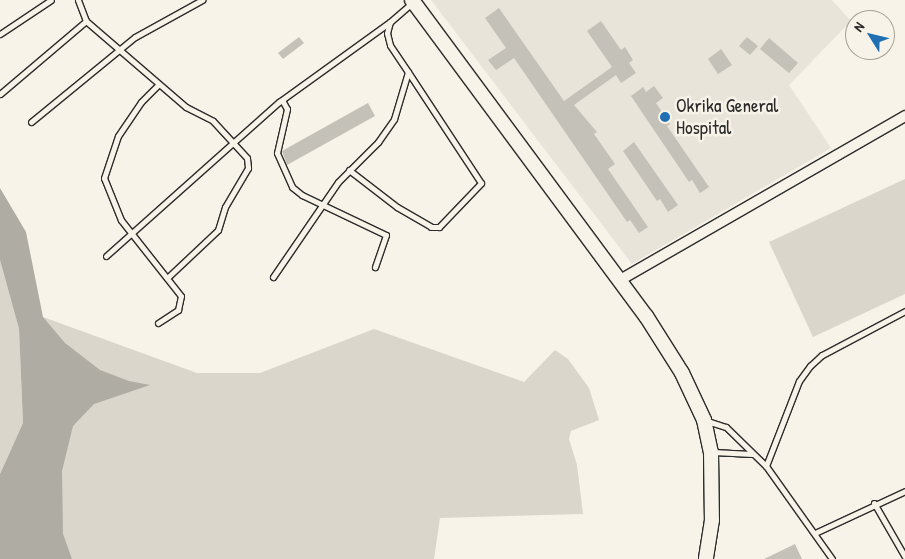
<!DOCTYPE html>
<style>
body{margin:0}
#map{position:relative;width:905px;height:559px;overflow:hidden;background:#f7f3e8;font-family:"Patrick Hand",sans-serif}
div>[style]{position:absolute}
.built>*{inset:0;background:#e8e4da}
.green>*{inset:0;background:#dad6cc}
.water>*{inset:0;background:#afaca4}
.building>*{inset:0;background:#c4c1b9}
.roads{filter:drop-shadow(1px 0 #2b2b2b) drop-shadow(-1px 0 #2b2b2b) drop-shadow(0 1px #2b2b2b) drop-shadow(0 -1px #2b2b2b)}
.lane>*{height:5px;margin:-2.5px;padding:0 2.5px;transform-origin:2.5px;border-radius:2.5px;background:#f7f3e8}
.street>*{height:10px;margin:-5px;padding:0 5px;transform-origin:5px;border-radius:5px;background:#f7f3e8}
.secondary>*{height:14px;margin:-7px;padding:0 7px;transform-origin:7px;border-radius:7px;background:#f7f3e8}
.dots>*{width:14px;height:14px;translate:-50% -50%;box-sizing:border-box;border:2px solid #f7f3e8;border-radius:50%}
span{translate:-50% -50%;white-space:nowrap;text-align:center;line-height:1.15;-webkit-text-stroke:5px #f7f3e8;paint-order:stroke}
.poi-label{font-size:19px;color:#2b2b2b}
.left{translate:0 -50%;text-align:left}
.north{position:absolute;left:845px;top:10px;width:50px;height:50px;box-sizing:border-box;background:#f7f3e8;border:1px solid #a5a39c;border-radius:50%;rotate:306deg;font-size:14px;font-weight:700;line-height:20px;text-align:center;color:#2b2b2b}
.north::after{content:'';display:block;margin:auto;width:18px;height:22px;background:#1f6fb2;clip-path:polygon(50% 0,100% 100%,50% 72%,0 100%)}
</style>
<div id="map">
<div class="built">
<div style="clip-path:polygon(431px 0,832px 0,851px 21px,789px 85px,831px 148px,632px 264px)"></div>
</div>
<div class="green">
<div style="clip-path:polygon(905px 179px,905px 294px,813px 337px,769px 242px)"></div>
<div style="clip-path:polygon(0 260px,19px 329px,23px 423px,0 474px)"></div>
<div style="clip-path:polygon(43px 317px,197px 373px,260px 373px,374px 329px,524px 382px,555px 350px,568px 359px,589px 388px,599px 420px,571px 431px,569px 439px,577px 465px,583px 514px,440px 518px,434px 559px,1px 559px)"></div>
</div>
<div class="water">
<div style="clip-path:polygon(0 188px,26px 232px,43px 317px,65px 343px,100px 370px,129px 381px,150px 385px,94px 404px,73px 426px,62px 471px,63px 534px,72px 559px,0 559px,0 474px,23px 423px,19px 329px,0 260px)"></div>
</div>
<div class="building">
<div style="clip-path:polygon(499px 8px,564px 101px,612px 67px,587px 31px,601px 21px,621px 50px,625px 47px,633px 60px,629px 63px,636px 73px,621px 83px,616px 75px,574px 105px,597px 132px,594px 134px,615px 164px,608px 169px,648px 227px,639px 233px,630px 220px,627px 222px,514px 58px,496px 70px,488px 60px,506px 48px,485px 18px)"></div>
<div style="clip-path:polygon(299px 37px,304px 43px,283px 59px,278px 53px)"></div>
<div style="clip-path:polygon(747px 37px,758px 46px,750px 55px,739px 46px)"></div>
<div style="clip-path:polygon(769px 38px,798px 63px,789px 73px,760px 49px)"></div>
<div style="clip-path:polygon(721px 49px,732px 65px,718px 74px,708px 59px)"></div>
<div style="clip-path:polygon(654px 86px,663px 98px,656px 103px,670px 124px,667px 126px,709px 187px,700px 193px,692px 180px,689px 182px,631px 96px,643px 87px,646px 92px)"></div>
<div style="clip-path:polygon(368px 103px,375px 116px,287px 165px,282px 151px)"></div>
<div style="clip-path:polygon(634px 142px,678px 205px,668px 212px,660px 199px,657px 201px,623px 151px)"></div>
<div style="clip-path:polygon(795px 544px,802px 559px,764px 559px)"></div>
</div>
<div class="roads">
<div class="lane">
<div style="left:78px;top:0;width:22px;rotate:69deg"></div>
<div style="left:86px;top:21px;width:132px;rotate:40.7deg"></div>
<div style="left:186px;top:107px;width:30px;rotate:27deg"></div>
<div style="left:213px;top:121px;width:50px;rotate:47.4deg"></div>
<div style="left:247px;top:158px;width:10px;rotate:84deg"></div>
<div style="left:248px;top:168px;width:45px;rotate:120.5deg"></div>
<div style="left:225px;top:207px;width:24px;rotate:107deg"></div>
<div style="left:218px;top:230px;width:70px;rotate:136.7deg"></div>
<div style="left:0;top:34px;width:61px;rotate:-33.7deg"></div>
<div style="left:0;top:94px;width:113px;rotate:-40.3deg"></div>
<div style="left:282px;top:100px;width:10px;rotate:61deg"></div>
<div style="left:287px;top:109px;width:45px;rotate:102.8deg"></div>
<div style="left:277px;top:153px;width:37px;rotate:66deg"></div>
<div style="left:292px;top:187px;width:13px;rotate:39deg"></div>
<div style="left:302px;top:195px;width:93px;rotate:25.5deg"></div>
<div style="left:386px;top:235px;width:34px;rotate:109deg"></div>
<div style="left:31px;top:122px;width:134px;rotate:-39.3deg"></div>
<div style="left:135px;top:37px;width:77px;rotate:-28.9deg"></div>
<div style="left:349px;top:170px;width:61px;rotate:37.6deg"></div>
<div style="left:397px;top:207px;width:39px;rotate:30deg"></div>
<div style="left:431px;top:227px;width:8px"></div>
<div style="left:439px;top:227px;width:61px;rotate:-46.3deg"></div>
<div style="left:481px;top:183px;width:133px;rotate:-123.3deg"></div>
<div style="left:106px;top:256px;width:232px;rotate:-41.7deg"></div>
<div style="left:279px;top:102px;width:137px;rotate:-35.8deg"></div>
<div style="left:273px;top:277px;width:115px;rotate:-55.6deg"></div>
<div style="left:338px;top:182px;width:57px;rotate:-45deg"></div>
<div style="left:378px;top:142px;width:28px;rotate:-55deg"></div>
<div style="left:394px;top:119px;width:49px;rotate:-73.4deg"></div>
<div style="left:408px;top:72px;width:32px;rotate:-124deg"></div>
<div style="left:390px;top:45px;width:12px;rotate:-104deg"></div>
<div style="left:387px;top:33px;width:11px;rotate:-75deg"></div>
<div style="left:390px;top:22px;width:30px;rotate:-41deg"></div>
<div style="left:158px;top:323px;width:24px;rotate:-33deg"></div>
<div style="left:178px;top:310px;width:14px;rotate:-78deg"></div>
<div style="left:181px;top:296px;width:97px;rotate:-128.3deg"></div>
<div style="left:121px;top:220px;width:45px;rotate:-112deg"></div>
<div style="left:104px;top:178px;width:44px;rotate:-71.6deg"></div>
<div style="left:118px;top:136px;width:41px;rotate:-55.9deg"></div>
<div style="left:141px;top:102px;width:24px;rotate:-45deg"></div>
<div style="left:707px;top:421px;width:20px;rotate:18deg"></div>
<div style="left:726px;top:427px;width:56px;rotate:44.3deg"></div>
<div style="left:766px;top:466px;width:114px;rotate:54.6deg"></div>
<div style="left:713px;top:452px;width:39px;rotate:3deg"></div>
<div style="left:766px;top:466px;width:91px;rotate:-68.8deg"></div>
<div style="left:799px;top:381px;width:19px;rotate:-54deg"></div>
<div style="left:810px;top:366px;width:16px;rotate:-43deg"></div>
<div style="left:822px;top:355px;width:94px;rotate:-27.9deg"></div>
<div style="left:874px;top:503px;width:62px;rotate:60.1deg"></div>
<div style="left:815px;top:533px;width:99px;rotate:-25deg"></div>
</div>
<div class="street">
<div style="left:620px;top:280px;width:329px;rotate:-29.9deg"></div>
</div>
<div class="secondary">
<div style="left:412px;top:0;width:393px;rotate:53.5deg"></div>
<div style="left:646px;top:316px;width:67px;rotate:57.7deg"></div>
<div style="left:682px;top:373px;width:52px;rotate:64.9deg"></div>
<div style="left:704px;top:420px;width:33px;rotate:78deg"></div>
<div style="left:711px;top:452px;width:68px;rotate:89.2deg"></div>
<div style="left:712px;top:520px;width:39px;rotate:99deg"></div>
</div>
</div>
<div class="dots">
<div style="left:665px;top:117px;background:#1f6fb2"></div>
</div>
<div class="poi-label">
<span class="left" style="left:676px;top:117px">Okrika General<br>Hospital</span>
</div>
<div class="north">N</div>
</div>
